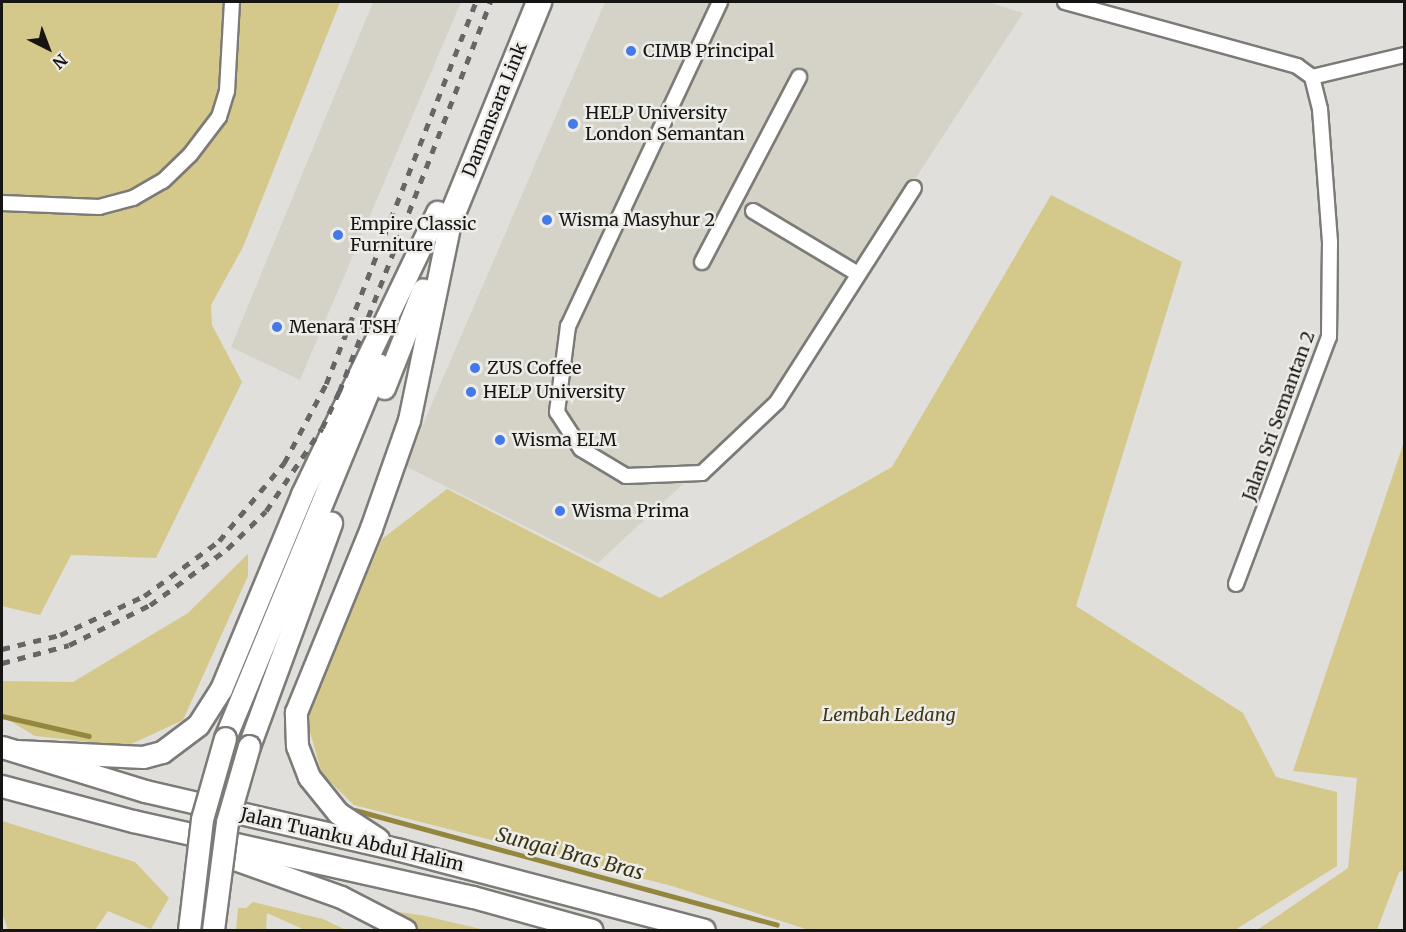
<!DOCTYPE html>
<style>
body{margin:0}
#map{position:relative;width:1406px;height:932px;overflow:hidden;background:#e0dfdb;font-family:Merriweather,serif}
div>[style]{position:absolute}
.built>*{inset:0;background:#d5d3c8}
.green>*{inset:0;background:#d4c88a}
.stream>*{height:4.5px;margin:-2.25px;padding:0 2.25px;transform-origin:2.25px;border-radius:2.25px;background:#94863d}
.roads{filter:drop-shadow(2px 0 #7c7b77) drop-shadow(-2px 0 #7c7b77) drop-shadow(0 2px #7c7b77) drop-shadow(0 -2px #7c7b77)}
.street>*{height:14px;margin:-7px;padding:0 7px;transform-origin:7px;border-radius:7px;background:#fff}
.primary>*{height:21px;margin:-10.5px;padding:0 10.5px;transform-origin:10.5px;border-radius:10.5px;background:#fff}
.highway>*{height:24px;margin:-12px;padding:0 12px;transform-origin:12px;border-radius:12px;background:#fff}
.rail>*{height:4.5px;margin-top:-2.25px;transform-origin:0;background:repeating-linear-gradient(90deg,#676664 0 8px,transparent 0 16px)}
.bridges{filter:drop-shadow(2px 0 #7c7b77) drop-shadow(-2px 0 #7c7b77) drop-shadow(0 2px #7c7b77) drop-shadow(0 -2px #7c7b77)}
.primary-bridge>*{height:21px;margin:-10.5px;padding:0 10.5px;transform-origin:10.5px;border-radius:10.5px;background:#fff}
.dots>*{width:16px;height:16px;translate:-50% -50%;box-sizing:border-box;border:3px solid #edece8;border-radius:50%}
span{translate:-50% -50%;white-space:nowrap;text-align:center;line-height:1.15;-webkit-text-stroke:5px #edece8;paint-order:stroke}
.poi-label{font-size:18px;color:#151513}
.left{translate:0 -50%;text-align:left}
.street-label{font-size:18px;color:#151513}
.park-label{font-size:18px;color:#3d3716;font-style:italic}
.water-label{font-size:20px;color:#3a3413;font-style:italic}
.frame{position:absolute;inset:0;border:3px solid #151513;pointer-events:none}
.north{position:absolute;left:18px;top:18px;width:60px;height:60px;-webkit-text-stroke:4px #edece8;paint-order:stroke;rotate:138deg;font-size:16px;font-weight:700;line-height:24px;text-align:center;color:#151513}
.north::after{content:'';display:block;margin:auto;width:21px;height:27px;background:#151513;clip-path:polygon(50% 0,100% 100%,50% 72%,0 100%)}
</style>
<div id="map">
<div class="built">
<div style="clip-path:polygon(373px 2px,461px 2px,300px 380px,231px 347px)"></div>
<div style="clip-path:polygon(605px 2px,988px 2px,1023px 13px,769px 404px,598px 563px,405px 466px)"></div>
</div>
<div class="green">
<div style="clip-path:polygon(2px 2px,340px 2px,243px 247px,211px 305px,212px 325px,242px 382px,156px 558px,71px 555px,40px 615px,2px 606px)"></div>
<div style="clip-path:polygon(1051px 195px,1182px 262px,1076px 606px,1243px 713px,1276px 777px,1337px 792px,1337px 866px,1235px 930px,809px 930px,672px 886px,354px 805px,322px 774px,306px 718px,382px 539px,447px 489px,660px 598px,892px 467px)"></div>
<div style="clip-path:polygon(1404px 442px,1404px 870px,1399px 872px,1377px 930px,1257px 930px,1348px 868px,1357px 778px,1293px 771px)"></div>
<div style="clip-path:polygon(248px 554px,248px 576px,183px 720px,127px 746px,35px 736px,2px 716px,2px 681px,73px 682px,188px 613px)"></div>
<div style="clip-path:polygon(2px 821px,135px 862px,169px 898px,151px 929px,108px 911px,95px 930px,8px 930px,2px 913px)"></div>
<div style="clip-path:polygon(253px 902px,323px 919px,346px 930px,305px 930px,267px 913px,266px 930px,236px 930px,238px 908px,246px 908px)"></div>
<div style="clip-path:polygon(393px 911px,425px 916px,485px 930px,418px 930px)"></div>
</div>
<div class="stream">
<div style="left:2px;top:716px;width:89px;rotate:12.9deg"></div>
<div style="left:355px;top:810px;width:437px;rotate:15.2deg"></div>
</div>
<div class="roads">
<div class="street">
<div style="left:720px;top:2px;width:358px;rotate:115.1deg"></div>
<div style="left:568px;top:326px;width:87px;rotate:97.3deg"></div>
<div style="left:557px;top:412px;width:44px;rotate:57deg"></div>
<div style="left:581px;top:449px;width:52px;rotate:31deg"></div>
<div style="left:626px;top:476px;width:76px;rotate:-2.3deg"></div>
<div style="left:702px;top:473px;width:103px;rotate:-43.4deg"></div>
<div style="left:777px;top:402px;width:254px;rotate:-57.4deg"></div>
<div style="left:1065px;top:2px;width:241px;rotate:15.4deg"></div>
<div style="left:1297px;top:66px;width:19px;rotate:36deg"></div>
<div style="left:1312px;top:77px;width:95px;rotate:-13.4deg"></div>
<div style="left:2px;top:203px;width:97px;rotate:2.4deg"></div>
<div style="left:99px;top:207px;width:35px;rotate:-15deg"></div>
<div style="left:133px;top:198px;width:34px;rotate:-30deg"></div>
<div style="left:163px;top:181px;width:37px;rotate:-44deg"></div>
<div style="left:190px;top:155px;width:48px;rotate:-52.7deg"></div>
<div style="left:219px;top:117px;width:27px;rotate:-73deg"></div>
<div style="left:227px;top:91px;width:89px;rotate:-86.8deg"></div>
<div style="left:753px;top:211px;width:122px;rotate:31deg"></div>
<div style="left:702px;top:262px;width:209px;rotate:-62.3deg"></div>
<div style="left:1236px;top:584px;width:264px;rotate:-69.4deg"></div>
<div style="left:1329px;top:337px;width:95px;rotate:-89.4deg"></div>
<div style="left:1330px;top:242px;width:133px;rotate:-94.3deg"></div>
<div style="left:1320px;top:109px;width:33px;rotate:-104deg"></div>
</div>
<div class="primary">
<div style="left:384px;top:388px;width:106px;rotate:-68.5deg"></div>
<div style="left:225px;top:738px;width:404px;rotate:-67.6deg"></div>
<div style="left:249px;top:746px;width:238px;rotate:-69.8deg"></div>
<div style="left:2px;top:747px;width:150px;rotate:17.1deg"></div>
<div style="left:145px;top:791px;width:262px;rotate:13deg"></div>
<div style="left:400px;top:850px;width:314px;rotate:14.7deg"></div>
<div style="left:17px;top:751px;width:126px;rotate:2.7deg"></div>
<div style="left:143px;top:757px;width:20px;rotate:-15deg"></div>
<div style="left:162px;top:752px;width:45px;rotate:-36.9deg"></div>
<div style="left:198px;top:725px;width:43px;rotate:-57.4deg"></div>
<div style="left:221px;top:689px;width:211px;rotate:-67.4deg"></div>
<div style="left:302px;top:494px;width:313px;rotate:-64.4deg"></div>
<div style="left:2px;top:786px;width:136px;rotate:15deg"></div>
<div style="left:133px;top:821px;width:348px;rotate:12.6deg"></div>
<div style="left:473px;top:897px;width:123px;rotate:15.5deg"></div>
<div style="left:378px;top:839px;width:48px;rotate:-147deg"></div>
<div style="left:338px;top:813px;width:46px;rotate:-128.9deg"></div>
<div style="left:309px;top:777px;width:33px;rotate:-111deg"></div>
<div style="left:297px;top:746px;width:34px;rotate:-92deg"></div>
<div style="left:296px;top:712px;width:199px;rotate:-67.8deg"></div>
<div style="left:371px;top:528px;width:114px;rotate:-70.6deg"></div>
<div style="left:409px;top:420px;width:206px;rotate:-78.3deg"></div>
<div style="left:207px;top:849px;width:142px;rotate:19.7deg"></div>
<div style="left:341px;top:897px;width:72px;rotate:27.3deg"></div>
</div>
<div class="highway">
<div style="left:451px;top:218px;width:233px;rotate:-67.8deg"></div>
</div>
</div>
<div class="rail">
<div style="left:2px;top:649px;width:60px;rotate:-13.6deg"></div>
<div style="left:60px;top:635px;width:93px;rotate:-24.9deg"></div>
<div style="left:144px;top:596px;width:93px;rotate:-36.3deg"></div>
<div style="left:219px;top:541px;width:102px;rotate:-50.2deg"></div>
<div style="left:284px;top:463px;width:89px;rotate:-62deg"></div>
<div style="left:326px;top:384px;width:410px;rotate:-68.6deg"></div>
<div style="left:2px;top:663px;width:69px;rotate:-15deg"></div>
<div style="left:69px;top:645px;width:90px;rotate:-26.3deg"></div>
<div style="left:150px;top:605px;width:95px;rotate:-36deg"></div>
<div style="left:227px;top:549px;width:54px;rotate:-44.3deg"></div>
<div style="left:266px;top:511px;width:100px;rotate:-56deg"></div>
<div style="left:322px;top:428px;width:40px;rotate:-65deg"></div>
<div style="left:339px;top:392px;width:418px;rotate:-68.8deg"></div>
</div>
<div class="bridges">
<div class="primary-bridge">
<div style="left:189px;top:930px;width:112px;rotate:-83.3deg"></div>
<div style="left:202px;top:819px;width:84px;rotate:-74.1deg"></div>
<div style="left:213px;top:930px;width:109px;rotate:-82.6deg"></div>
<div style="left:227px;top:822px;width:79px;rotate:-73.9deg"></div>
</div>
</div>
<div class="dots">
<div style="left:631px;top:51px;background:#4479ea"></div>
<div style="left:573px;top:124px;background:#4479ea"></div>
<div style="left:547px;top:220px;background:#4479ea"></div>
<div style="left:338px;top:235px;background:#4479ea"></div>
<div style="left:277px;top:327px;background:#4479ea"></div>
<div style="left:475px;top:368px;background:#4479ea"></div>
<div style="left:471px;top:392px;background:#4479ea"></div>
<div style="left:500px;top:440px;background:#4479ea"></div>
<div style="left:560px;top:511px;background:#4479ea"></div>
</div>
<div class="poi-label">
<span class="left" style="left:643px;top:51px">CIMB Principal</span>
<span class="left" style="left:585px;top:124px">HELP University<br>London Semantan</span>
<span class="left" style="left:559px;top:220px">Wisma Masyhur 2</span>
<span class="left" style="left:350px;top:235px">Empire Classic<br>Furniture</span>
<span class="left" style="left:289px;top:327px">Menara TSH</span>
<span class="left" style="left:487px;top:368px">ZUS Coffee</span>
<span class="left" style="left:483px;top:392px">HELP University</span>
<span class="left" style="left:512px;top:440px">Wisma ELM</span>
<span class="left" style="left:572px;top:511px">Wisma Prima</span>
</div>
<div class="street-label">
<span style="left:495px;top:110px;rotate:-68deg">Damansara Link</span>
<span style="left:1279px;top:416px;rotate:-70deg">Jalan Sri Semantan 2</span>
<span style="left:352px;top:840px;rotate:13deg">Jalan Tuanku Abdul Halim</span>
</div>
<div class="park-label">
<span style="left:889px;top:715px">Lembah Ledang</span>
</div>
<div class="water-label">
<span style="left:570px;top:853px;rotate:15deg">Sungai Bras Bras</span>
</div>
<div class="frame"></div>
<div class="north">N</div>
</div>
